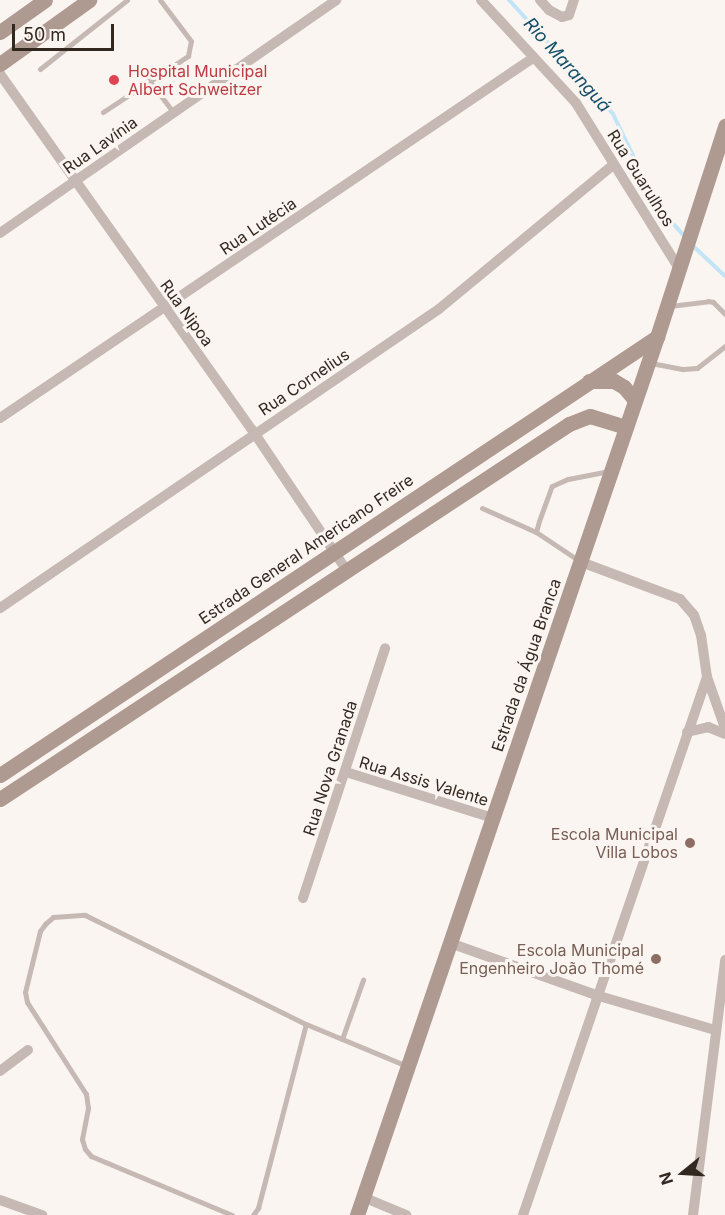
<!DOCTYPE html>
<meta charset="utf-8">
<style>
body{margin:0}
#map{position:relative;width:725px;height:1215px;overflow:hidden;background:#fbf5f1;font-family:Inter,sans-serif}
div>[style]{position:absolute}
.stream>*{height:4px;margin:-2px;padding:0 2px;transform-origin:2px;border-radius:2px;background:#c1e4f7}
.lane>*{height:5px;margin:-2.5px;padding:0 2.5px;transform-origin:2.5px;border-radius:2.5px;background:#c6b8b2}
.street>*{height:10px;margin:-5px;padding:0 5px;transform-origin:5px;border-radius:5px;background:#c6b8b2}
.secondary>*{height:15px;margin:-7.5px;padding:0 7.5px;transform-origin:7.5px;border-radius:7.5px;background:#ae9a91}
.dots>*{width:16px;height:16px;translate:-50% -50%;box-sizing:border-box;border:3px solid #fbf5f1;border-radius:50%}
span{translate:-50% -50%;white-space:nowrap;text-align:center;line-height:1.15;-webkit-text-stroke:6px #fbf5f1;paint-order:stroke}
.health-label{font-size:16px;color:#be3a42}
.left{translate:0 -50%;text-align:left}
.street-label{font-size:16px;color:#322820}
.education-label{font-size:16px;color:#785e54}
.right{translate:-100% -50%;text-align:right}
.water-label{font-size:18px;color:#124f6a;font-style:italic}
.north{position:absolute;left:653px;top:1143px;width:60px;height:60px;-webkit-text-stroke:4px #fbf5f1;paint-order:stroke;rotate:252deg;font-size:16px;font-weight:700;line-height:24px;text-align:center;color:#322820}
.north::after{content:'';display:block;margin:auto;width:21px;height:27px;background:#322820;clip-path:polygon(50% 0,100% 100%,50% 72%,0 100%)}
.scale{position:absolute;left:12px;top:24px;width:102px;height:27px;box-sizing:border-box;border:3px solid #322820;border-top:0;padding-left:8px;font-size:18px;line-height:21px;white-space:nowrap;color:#322820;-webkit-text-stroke:4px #fbf5f1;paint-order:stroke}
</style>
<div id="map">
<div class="stream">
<div style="left:509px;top:0;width:154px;rotate:47.6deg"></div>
<div style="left:613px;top:114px;width:101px;rotate:64.2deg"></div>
<div style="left:657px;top:205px;width:41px;rotate:48.9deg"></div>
<div style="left:691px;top:244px;width:47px;rotate:43.3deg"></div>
</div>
<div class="lane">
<div style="left:40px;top:69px;width:111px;rotate:-38.4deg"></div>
<div style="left:149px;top:80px;width:40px;rotate:53deg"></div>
<div style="left:103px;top:112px;width:102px;rotate:-33.4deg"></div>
<div style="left:188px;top:56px;width:15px;rotate:-79deg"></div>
<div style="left:191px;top:41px;width:51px;rotate:-127.1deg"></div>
<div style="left:670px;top:306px;width:38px;rotate:-7deg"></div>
<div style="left:708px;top:301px;width:5px;rotate:11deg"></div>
<div style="left:713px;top:302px;width:17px;rotate:45deg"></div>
<div style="left:651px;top:363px;width:33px;rotate:11deg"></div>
<div style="left:683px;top:369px;width:14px;rotate:-4deg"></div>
<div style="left:697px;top:368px;width:36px;rotate:-38deg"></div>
<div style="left:482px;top:508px;width:59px;rotate:24deg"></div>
<div style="left:578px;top:560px;width:50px;rotate:-146.3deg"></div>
<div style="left:536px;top:532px;width:11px;rotate:-75deg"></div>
<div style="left:539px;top:521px;width:37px;rotate:-70deg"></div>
<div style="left:552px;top:486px;width:17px;rotate:-24deg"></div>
<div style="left:568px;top:479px;width:42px;rotate:-11deg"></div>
<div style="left:342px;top:1039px;width:63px;rotate:-70.4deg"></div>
<div style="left:232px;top:1215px;width:153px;rotate:-157.3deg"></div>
<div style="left:91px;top:1156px;width:9px;rotate:-131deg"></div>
<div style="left:85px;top:1149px;width:10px;rotate:-107deg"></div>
<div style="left:82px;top:1139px;width:32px;rotate:-79deg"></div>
<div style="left:88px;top:1108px;width:14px;rotate:-98deg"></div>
<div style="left:86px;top:1094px;width:109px;rotate:-122.7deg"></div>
<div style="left:27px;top:1002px;width:10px;rotate:-101deg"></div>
<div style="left:25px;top:992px;width:63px;rotate:-76.2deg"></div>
<div style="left:40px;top:931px;width:9px;rotate:-54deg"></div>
<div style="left:45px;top:924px;width:11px;rotate:-41deg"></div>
<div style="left:53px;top:917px;width:32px;rotate:-4deg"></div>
<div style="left:85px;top:915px;width:246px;rotate:26.3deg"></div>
<div style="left:306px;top:1024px;width:109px;rotate:22.6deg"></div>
<div style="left:253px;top:1215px;width:9px;rotate:-54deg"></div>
<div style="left:258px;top:1208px;width:190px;rotate:-75.4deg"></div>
</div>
<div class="street">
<div style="left:481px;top:0;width:140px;rotate:47.3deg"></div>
<div style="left:576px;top:103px;width:193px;rotate:58.1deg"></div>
<div style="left:540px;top:0;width:13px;rotate:48deg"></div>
<div style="left:549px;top:10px;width:15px;rotate:28deg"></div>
<div style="left:562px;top:17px;width:7px;rotate:-16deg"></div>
<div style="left:569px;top:15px;width:16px;rotate:-72deg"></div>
<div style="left:0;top:74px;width:441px;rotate:54.7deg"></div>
<div style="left:255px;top:434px;width:165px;rotate:56.1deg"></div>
<div style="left:0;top:233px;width:409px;rotate:-34.7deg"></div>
<div style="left:0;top:418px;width:643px;rotate:-34.04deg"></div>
<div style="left:581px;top:562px;width:106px;rotate:20.5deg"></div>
<div style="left:680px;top:599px;width:21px;rotate:49deg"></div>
<div style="left:694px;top:615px;width:21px;rotate:71deg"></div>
<div style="left:701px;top:635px;width:42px;rotate:81.9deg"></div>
<div style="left:707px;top:677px;width:54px;rotate:70.6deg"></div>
<div style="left:0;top:608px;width:531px;rotate:-34.26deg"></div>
<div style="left:439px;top:309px;width:226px;rotate:-39.6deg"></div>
<div style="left:687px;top:732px;width:22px;rotate:-13deg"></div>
<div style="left:708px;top:727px;width:18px;rotate:22deg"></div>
<div style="left:346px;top:772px;width:154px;rotate:17.4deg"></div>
<div style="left:303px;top:898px;width:263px;rotate:-71.8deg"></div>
<div style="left:450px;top:943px;width:158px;rotate:19.6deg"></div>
<div style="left:599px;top:996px;width:121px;rotate:16.3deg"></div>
<div style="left:0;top:1071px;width:35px;rotate:-37deg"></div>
<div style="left:363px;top:1197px;width:47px;rotate:22.7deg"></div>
<div style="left:0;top:1200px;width:45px;rotate:19.7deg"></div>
<div style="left:523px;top:1215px;width:569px;rotate:-71.12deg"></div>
<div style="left:693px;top:1215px;width:257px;rotate:-82.8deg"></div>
</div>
<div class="secondary">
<div style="left:0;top:32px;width:55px;rotate:-35.4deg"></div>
<div style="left:0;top:64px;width:110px;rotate:-35.7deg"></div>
<div style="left:589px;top:381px;width:25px"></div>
<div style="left:614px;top:381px;width:12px;rotate:31deg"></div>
<div style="left:624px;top:387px;width:16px;rotate:50deg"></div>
<div style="left:0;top:775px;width:790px;rotate:-33.69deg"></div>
<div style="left:0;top:799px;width:681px;rotate:-33.39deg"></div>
<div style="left:569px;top:424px;width:22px;rotate:-21deg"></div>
<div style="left:590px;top:416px;width:37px;rotate:17deg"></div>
<div style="left:357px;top:1215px;width:928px;rotate:-71.14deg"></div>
<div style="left:657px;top:337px;width:222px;rotate:-72.1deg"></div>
</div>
<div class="dots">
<div style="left:114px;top:80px;background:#e0444e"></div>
<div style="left:690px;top:843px;background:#8d6e63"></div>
<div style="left:656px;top:959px;background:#8d6e63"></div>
</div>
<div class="health-label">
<span class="left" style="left:128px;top:80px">Hospital Municipal<br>Albert Schweitzer</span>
</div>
<div class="street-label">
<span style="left:100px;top:145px;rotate:-35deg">Rua Lavínia</span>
<span style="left:641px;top:178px;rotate:58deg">Rua Guarulhos</span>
<span style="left:258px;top:226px;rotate:-34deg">Rua Lutécia</span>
<span style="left:187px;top:313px;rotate:54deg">Rua Nipoa</span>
<span style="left:304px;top:382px;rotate:-34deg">Rua Cornelius</span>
<span style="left:306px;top:549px;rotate:-34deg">Estrada General Americano Freire</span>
<span style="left:526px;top:665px;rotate:-71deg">Estrada da Água Branca</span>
<span style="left:330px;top:768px;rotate:-72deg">Rua Nova Granada</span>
<span style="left:424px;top:781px;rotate:17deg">Rua Assis Valente</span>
</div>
<div class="education-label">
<span class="right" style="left:678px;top:843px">Escola Municipal<br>Villa Lobos</span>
<span class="right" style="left:644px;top:959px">Escola Municipal<br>Engenheiro João Thomé</span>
</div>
<div class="water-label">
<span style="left:567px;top:65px;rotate:48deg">Rio Maranguá</span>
</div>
<div class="north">N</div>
<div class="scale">50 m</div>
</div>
